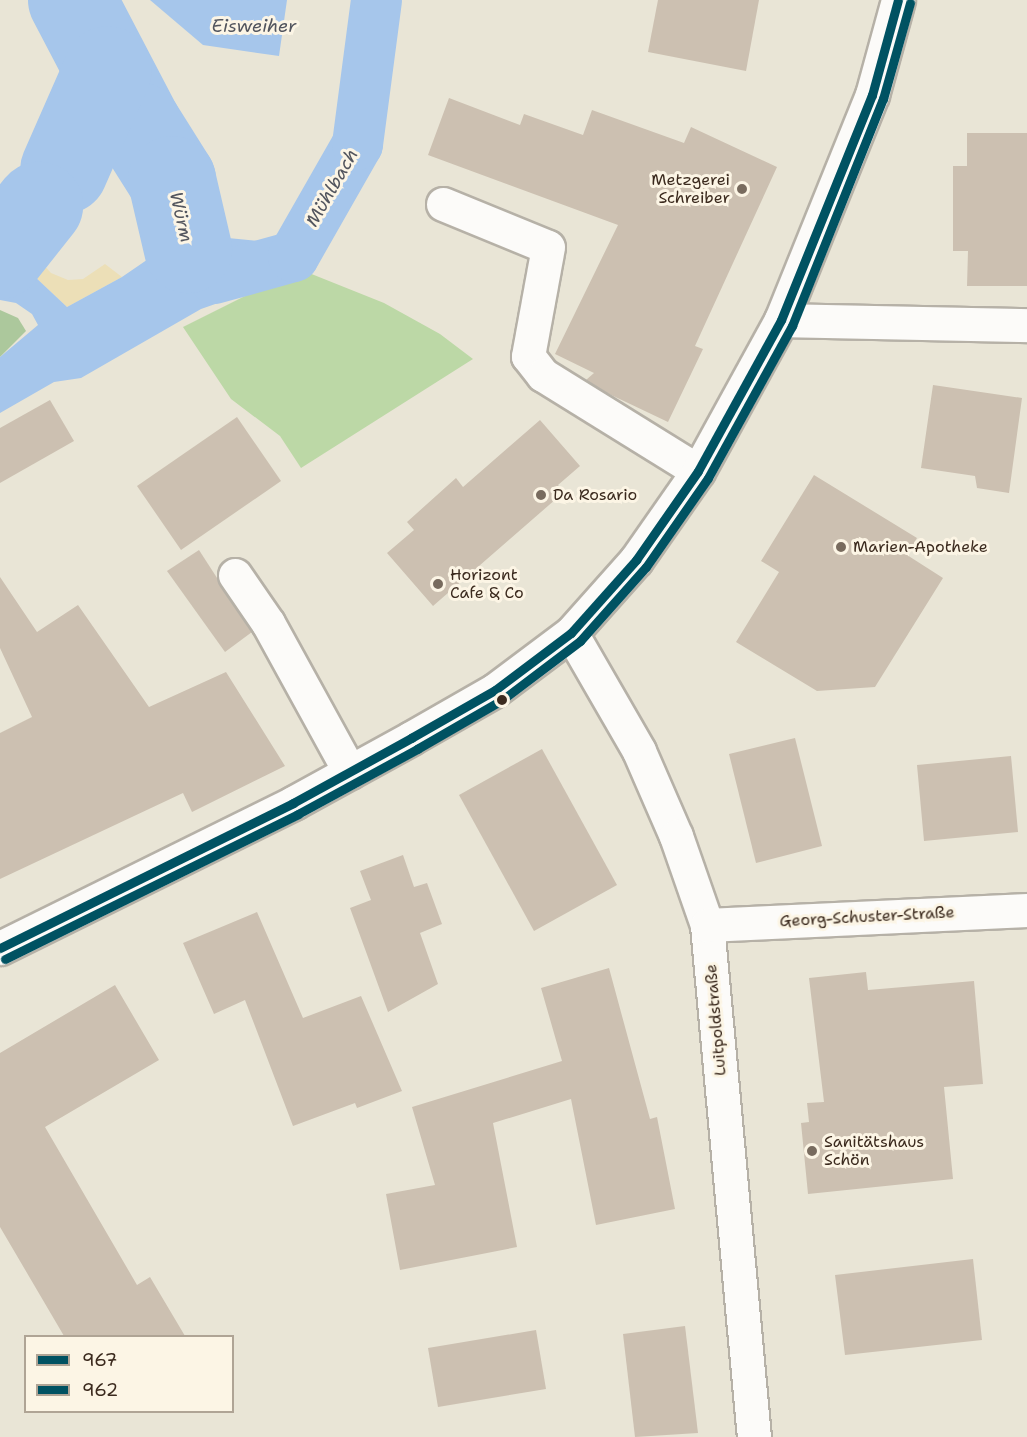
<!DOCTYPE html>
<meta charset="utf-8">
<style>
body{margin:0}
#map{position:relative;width:1027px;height:1437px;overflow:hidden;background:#e9e5d6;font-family:"Shantell Sans",sans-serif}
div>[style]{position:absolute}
.green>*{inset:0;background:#bcd8a6}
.forest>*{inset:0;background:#acc89c}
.sand>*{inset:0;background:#ecdfb7}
.water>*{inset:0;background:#a6c6eb}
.canal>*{height:51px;margin:-25.5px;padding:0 25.5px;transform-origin:25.5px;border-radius:25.5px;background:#a6c6eb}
.river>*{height:88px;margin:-44px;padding:0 44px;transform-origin:44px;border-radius:44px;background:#a6c6eb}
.building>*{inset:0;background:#ccc0b1}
.roads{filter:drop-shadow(2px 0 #b6b1a7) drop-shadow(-2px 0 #b6b1a7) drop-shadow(0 2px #b6b1a7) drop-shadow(0 -2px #b6b1a7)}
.minor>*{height:33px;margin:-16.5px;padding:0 16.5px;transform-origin:16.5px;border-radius:16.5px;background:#fcfbf9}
.bus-1>*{height:9px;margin:-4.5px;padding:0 4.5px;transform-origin:4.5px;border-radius:4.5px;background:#005262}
.bus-2>*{height:9px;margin:-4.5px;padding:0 4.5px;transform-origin:4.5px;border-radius:4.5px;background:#005262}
.dots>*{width:16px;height:16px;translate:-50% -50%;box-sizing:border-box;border:3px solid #fcf5e5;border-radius:50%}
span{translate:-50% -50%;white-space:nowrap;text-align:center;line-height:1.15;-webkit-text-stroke:6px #fcf5e5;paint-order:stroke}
.poi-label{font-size:16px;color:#3b2a1e}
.right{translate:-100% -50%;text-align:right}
.left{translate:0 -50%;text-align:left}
.street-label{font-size:16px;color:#3b2a1e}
.water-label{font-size:18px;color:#52555e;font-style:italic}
.legend{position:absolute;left:24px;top:1335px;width:210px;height:78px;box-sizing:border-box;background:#fcf5e5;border:2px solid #afa495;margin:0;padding:8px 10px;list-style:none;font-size:18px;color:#3b2a1e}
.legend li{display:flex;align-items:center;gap:12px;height:30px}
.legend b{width:30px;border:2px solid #afa495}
</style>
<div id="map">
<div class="green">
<div style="clip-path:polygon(299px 269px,384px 303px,440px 334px,473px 359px,301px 468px,280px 436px,231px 399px,183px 327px)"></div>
</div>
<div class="forest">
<div style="clip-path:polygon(0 310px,18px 318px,26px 331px,0 357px)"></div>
</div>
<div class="sand">
<div style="clip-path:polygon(39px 206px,47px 211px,27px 236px,31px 251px,51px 273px,68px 280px,83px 279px,105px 264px,122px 277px,67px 307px,15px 258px,13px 239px)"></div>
</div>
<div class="water">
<div style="clip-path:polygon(150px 0,287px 0,279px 56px,203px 45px)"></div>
<div style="clip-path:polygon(165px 127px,206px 190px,228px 238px,268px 242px,282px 269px,258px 289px,201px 309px,81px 378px,54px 382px,0 413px,0 357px,38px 325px,32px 314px,16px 303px,0 300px,0 237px,16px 243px,15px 258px,67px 307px,122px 277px,157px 253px,140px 202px,113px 164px,133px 141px)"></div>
</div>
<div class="canal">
<div style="left:214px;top:278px;width:82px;rotate:-15.6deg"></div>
<div style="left:293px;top:256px;width:129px;rotate:-60.3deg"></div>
<div style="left:357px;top:144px;width:145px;rotate:-82.5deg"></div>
</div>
<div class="river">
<div style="left:72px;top:0;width:142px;rotate:62.4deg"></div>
<div style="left:138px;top:126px;width:64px;rotate:57.8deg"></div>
<div style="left:172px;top:180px;width:71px;rotate:76.9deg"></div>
<div style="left:64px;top:170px;width:109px;rotate:-66.3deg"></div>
<div style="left:0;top:255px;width:63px;rotate:-51.5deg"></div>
</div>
<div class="building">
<div style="clip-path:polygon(658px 0,759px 0,746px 71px,648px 52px)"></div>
<div style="clip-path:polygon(449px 98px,520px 125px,524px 114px,583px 135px,592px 110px,684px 143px,691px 127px,777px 167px,695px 346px,703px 349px,668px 422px,607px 393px,586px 380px,594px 373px,555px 354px,618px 225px,428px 155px)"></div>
<div style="clip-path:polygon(967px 133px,1027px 133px,1027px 286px,967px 286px,968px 251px,953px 251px,953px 166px,967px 166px)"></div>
<div style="clip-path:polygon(933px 385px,1022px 398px,1009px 493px,977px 488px,975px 476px,921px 468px)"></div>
<div style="clip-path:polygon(50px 400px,74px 441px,0 483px,0 428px)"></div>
<div style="clip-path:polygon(237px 417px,281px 481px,181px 550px,137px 486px)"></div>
<div style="clip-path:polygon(540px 420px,580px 466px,558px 485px,564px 492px,433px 606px,387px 553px,414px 530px,407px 522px,456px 478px,463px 487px)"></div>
<div style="clip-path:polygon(814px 475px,917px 538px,907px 555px,943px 578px,875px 687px,817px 691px,736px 642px,779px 572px,761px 561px)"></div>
<div style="clip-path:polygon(199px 550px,252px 632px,225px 652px,167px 571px)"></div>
<div style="clip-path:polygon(0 577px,37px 632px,78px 605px,149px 707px,226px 672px,285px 766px,192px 812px,183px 793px,0 879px,0 733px,32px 717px,0 648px)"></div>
<div style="clip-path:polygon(795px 738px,822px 846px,756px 863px,729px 754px)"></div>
<div style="clip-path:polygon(542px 749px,617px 885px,534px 931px,459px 795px)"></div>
<div style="clip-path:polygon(1011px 756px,1018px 832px,924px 841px,917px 765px)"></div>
<div style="clip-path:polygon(403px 855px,414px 887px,427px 883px,442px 924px,420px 933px,438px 984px,388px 1012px,350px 908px,371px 900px,360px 871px)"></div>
<div style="clip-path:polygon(257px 912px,303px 1018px,361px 996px,402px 1091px,357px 1108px,355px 1103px,293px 1126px,245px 1000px,214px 1014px,183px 943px)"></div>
<div style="clip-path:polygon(609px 968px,650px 1119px,657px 1117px,675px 1209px,596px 1225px,571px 1099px,493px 1123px,517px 1247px,400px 1270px,386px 1194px,435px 1185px,412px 1107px,562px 1061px,541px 988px)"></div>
<div style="clip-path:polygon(866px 972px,868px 990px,974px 981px,983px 1084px,944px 1087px,953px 1179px,808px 1194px,801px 1123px,809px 1122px,807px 1103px,824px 1102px,809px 978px)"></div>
<div style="clip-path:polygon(115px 985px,159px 1060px,45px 1127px,137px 1285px,150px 1277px,185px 1336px,64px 1336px,0 1227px,0 1053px)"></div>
<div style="clip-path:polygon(973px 1259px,982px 1340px,845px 1355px,835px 1275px)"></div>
<div style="clip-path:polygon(685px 1326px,698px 1433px,635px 1437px,623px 1334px)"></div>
<div style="clip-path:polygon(536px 1330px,546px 1389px,438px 1407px,428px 1348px)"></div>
</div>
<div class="roads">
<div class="minor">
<div style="left:443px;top:204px;width:113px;rotate:22.3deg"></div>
<div style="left:548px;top:247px;width:111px;rotate:100.4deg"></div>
<div style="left:528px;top:356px;width:24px;rotate:52deg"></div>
<div style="left:543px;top:375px;width:182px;rotate:31.8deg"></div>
<div style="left:781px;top:320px;width:246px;rotate:1.2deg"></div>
<div style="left:235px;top:575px;width:58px;rotate:55.5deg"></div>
<div style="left:268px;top:623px;width:170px;rotate:61.2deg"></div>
<div style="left:571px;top:633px;width:136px;rotate:60deg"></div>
<div style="left:639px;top:751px;width:93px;rotate:66.5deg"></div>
<div style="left:676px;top:836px;width:94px;rotate:70.8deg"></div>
<div style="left:707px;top:925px;width:514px;rotate:84.76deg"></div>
<div style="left:707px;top:925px;width:320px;rotate:-2.7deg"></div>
<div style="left:0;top:948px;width:327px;rotate:-26.3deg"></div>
<div style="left:293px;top:803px;width:135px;rotate:-28.8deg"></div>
<div style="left:411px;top:738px;width:97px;rotate:-29.7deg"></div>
<div style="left:495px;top:690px;width:95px;rotate:-36.9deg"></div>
<div style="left:571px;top:633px;width:98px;rotate:-48.3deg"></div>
<div style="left:636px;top:560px;width:108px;rotate:-55.1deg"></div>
<div style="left:698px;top:471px;width:172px;rotate:-61.2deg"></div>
<div style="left:781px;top:320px;width:243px;rotate:-68deg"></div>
<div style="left:872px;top:95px;width:98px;rotate:-74.7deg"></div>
</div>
</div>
<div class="bus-1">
<div style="left:0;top:948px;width:327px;rotate:-26.3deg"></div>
<div style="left:293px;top:803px;width:135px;rotate:-28.8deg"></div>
<div style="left:411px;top:738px;width:97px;rotate:-29.7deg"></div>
<div style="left:495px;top:690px;width:95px;rotate:-36.9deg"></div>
<div style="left:571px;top:633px;width:98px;rotate:-48.3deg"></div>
<div style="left:636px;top:560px;width:108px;rotate:-55.1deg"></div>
<div style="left:698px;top:471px;width:172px;rotate:-61.2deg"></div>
<div style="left:781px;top:320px;width:243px;rotate:-68deg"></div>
<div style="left:872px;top:95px;width:98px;rotate:-74.7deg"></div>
</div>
<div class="bus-2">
<div style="left:5px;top:959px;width:327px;rotate:-26.3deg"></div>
<div style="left:298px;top:814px;width:136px;rotate:-28.6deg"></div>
<div style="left:417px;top:749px;width:98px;rotate:-30deg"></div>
<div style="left:502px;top:700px;width:98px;rotate:-37.1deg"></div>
<div style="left:580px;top:641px;width:99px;rotate:-48.3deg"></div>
<div style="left:646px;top:567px;width:108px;rotate:-55.1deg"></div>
<div style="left:708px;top:478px;width:174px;rotate:-61.1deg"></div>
<div style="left:792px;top:326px;width:245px;rotate:-68.2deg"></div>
<div style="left:883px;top:99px;width:100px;rotate:-74.3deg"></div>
</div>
<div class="dots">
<div style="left:742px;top:189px;background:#786b5e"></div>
<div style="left:541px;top:495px;background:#786b5e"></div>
<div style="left:841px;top:547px;background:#786b5e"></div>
<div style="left:438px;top:584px;background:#786b5e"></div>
<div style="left:502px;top:700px;background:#3b2a1e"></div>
<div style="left:812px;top:1151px;background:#786b5e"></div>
</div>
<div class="poi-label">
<span class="right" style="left:730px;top:189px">Metzgerei<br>Schreiber</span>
<span class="left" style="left:553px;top:495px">Da Rosario</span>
<span class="left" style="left:853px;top:547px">Marien-Apotheke</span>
<span class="left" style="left:450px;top:584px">Horizont<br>Cafe &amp; Co</span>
<span class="left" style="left:824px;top:1151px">Sanitätshaus<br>Schön</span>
</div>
<div class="street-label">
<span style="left:867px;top:917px;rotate:-3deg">Georg-Schuster-Straße</span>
<span style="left:716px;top:1020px;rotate:-95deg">Luitpoldstraße</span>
</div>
<div class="water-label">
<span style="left:254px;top:26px">Eisweiher</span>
<span style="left:332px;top:188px;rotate:-60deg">Mühlbach</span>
<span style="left:181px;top:217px;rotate:77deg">Würm</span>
</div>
<ul class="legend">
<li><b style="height:8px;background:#005262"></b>967</li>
<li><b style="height:8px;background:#005262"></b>962</li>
</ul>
</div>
